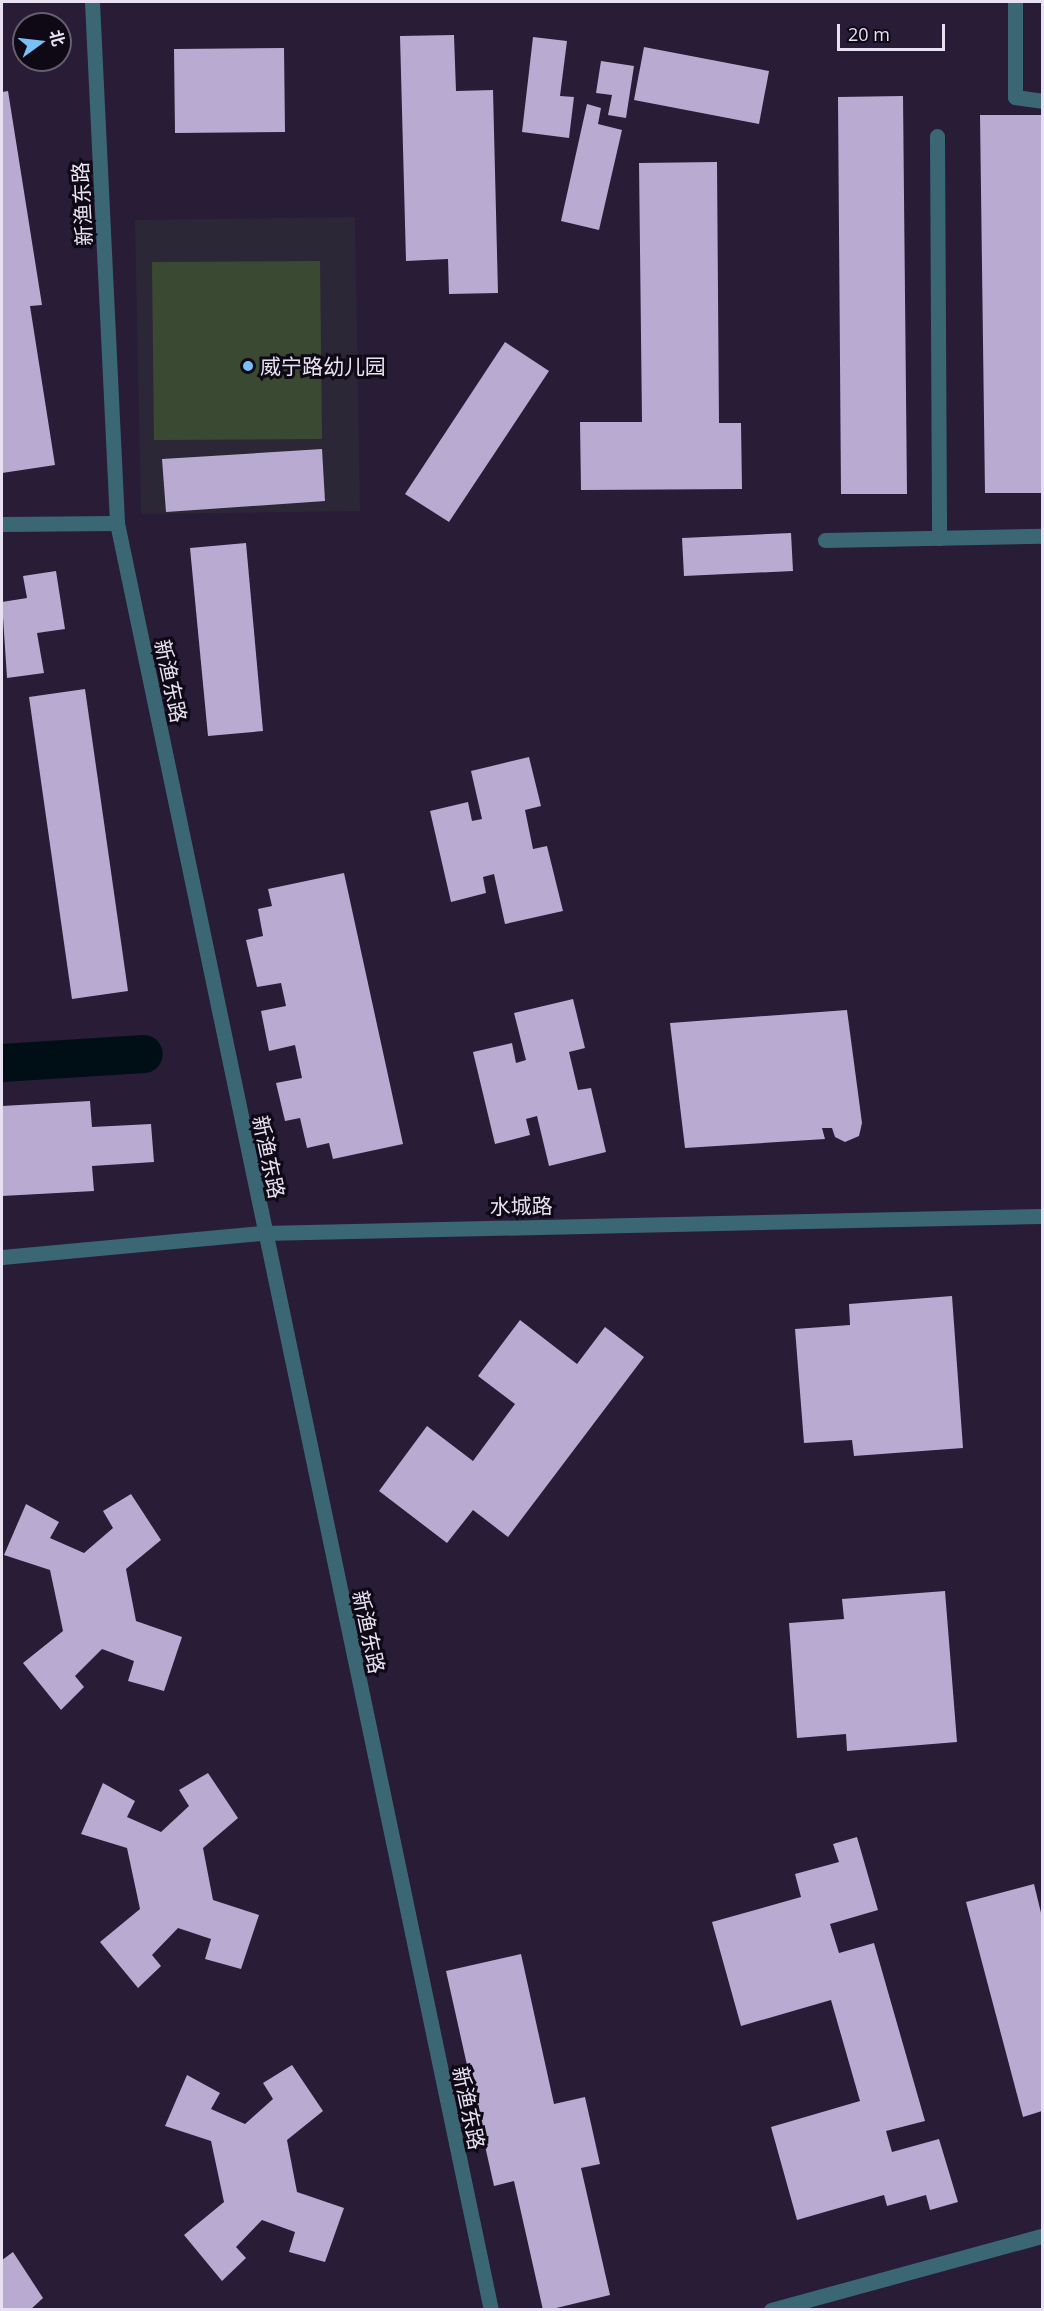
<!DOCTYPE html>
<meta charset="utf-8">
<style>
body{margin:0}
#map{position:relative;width:1044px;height:2311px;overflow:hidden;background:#281c36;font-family:"Open Sans","Noto Sans SC",sans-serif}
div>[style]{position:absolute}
.education>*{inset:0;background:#2c2737}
.green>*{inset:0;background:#3a4a32}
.canal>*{height:38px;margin:-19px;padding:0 19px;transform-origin:19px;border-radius:19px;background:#000f15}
.building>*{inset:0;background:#b9aad1}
.minor>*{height:15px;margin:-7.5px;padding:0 7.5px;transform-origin:7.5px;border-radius:7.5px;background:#3b6674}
.dots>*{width:16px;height:16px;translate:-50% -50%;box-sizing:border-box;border:3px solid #0e0915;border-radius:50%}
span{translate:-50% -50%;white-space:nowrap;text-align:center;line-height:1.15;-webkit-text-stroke:6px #0e0915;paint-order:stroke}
.street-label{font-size:21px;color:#e7e1f2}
.poi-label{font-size:21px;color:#e7e1f2}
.left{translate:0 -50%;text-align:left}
.frame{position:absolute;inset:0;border:3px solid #e7e1f2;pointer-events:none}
.north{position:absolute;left:12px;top:12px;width:60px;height:60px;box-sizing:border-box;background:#0e0915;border:2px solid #655f6d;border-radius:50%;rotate:75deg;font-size:16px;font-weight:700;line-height:24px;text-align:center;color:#e7e1f2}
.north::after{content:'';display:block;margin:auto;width:21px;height:27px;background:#79bff8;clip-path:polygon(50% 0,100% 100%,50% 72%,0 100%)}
.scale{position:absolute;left:837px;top:24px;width:108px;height:27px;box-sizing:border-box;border:3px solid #e7e1f2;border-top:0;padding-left:8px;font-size:18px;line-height:21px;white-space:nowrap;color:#e7e1f2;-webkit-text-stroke:4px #0e0915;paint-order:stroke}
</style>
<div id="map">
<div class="education">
<div style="clip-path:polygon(355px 217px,360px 511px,141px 514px,135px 220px)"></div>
</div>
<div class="green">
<div style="clip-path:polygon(320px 261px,322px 439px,154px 440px,152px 262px)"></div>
</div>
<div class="canal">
<div style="left:2px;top:1063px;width:142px;rotate:-3.6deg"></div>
</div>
<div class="building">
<div style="clip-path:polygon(454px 35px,456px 91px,493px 90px,498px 293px,449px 294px,448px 259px,406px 261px,400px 36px)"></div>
<div style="clip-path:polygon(533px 37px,567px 41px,560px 96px,574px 97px,569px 138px,522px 132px)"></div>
<div style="clip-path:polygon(644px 47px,769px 71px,759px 124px,634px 100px)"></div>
<div style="clip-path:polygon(284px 48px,285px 132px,175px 133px,174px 49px)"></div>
<div style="clip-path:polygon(601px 61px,634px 66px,626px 118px,608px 115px,612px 95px,596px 93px)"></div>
<div style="clip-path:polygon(8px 91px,42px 305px,30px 306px,55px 465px,2px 473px,2px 92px)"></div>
<div style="clip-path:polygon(903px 96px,907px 494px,841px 494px,838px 97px)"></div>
<div style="clip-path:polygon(587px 104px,601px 108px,598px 124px,622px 130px,599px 230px,561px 221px)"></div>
<div style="clip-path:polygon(980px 115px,1042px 115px,1042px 493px,985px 493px)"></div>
<div style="clip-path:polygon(717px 162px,719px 423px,741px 423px,742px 489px,581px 490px,580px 422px,642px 422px,639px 163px)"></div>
<div style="clip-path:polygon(505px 342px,549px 371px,449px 522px,405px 494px)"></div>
<div style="clip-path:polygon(322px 449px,325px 501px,166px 512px,162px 459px)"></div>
<div style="clip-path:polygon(791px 533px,793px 571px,684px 576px,682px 538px)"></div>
<div style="clip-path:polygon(246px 543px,263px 731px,208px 736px,190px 548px)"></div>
<div style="clip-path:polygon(56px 571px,65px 629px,37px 633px,44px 673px,7px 678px,2px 602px,27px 598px,23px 576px)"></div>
<div style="clip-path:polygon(85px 689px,128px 991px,72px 999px,29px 697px)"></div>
<div style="clip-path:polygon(529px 757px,541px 806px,525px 810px,533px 849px,547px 846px,563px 911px,505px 924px,494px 874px,483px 877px,486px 893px,451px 902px,430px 811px,468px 802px,472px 821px,482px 819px,471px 771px)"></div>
<div style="clip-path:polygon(344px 873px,403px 1144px,333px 1159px,329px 1143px,307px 1148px,300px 1118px,285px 1121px,276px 1083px,302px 1078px,295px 1045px,269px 1051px,261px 1011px,286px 1006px,281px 983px,257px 987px,246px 940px,263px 936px,258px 909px,272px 906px,268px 889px)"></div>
<div style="clip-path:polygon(573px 999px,585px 1048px,569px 1052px,578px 1090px,591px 1088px,606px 1152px,549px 1166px,537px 1116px,526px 1119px,530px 1135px,495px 1144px,473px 1052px,512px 1043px,516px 1063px,526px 1060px,514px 1013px)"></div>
<div style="clip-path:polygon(847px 1010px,862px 1123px,859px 1136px,845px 1142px,835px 1137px,832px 1128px,822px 1128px,825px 1139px,685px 1148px,670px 1023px)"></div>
<div style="clip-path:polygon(90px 1101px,92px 1127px,151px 1124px,154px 1162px,92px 1166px,94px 1191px,2px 1196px,2px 1106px)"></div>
<div style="clip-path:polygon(952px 1296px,963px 1448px,854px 1456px,852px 1440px,804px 1443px,795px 1329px,850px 1325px,849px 1304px)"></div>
<div style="clip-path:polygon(520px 1320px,577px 1364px,605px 1327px,644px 1357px,508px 1537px,473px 1510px,447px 1543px,379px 1491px,427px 1426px,473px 1461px,515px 1404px,478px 1376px)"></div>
<div style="clip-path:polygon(131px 1494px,161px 1540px,126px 1569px,136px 1621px,182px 1637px,164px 1691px,128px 1681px,134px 1661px,102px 1649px,75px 1676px,84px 1687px,61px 1710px,23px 1663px,63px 1631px,50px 1570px,4px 1555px,26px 1504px,59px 1522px,50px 1538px,84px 1553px,113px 1528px,103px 1511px)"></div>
<div style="clip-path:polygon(945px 1591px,957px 1742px,847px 1751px,846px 1734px,797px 1738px,789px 1623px,844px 1619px,842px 1599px)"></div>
<div style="clip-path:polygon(208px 1773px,238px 1818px,203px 1848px,213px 1900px,259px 1915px,241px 1969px,205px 1959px,211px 1939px,178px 1928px,152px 1955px,161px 1966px,138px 1988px,100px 1942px,140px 1909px,127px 1848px,81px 1834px,103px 1783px,135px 1801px,127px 1817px,161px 1832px,189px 1806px,179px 1790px)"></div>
<div style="clip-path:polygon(857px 1837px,878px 1910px,830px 1924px,839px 1953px,874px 1943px,925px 2121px,886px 2131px,892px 2152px,939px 2139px,958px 2202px,930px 2210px,926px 2195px,887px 2206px,884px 2195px,797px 2220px,771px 2127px,860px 2101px,831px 2000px,741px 2026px,712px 1922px,801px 1897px,795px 1874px,839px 1862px,833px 1844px)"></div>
<div style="clip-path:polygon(1034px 1884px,1042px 1917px,1042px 2111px,1023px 2117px,966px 1902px)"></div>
<div style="clip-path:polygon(521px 1954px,554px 2104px,585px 2097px,600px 2164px,581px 2168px,610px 2295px,548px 2310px,543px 2310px,514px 2181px,494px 2186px,446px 1971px)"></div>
<div style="clip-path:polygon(292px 2065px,323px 2111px,287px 2140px,297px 2192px,344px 2208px,325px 2262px,289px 2252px,295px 2232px,262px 2220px,236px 2247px,246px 2258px,222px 2281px,184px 2235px,224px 2202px,211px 2141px,165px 2126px,187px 2075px,220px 2093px,211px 2109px,245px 2124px,273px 2099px,263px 2083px)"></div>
<div style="clip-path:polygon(13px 2252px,43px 2298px,30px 2310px,2px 2310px,2px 2260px)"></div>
</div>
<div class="minor">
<div style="left:92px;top:2px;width:522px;rotate:87.25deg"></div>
<div style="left:117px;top:523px;width:1826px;rotate:78.18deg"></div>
<div style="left:1015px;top:2px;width:95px;rotate:90deg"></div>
<div style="left:1015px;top:97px;width:27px;rotate:8deg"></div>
<div style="left:937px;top:136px;width:402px;rotate:89.7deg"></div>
<div style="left:2px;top:524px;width:115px;rotate:-0.5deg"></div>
<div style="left:825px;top:540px;width:217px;rotate:-1.1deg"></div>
<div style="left:2px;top:1257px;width:262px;rotate:-5.3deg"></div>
<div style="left:263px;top:1233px;width:779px;rotate:-1.25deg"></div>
<div style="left:771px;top:2310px;width:281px;rotate:-15.3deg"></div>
</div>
<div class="dots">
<div style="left:248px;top:366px;background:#79bff8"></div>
</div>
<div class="street-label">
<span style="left:82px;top:204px;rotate:-93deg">新渔东路</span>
<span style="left:171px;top:681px;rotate:78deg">新渔东路</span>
<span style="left:269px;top:1157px;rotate:78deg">新渔东路</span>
<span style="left:521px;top:1206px;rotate:-1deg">水城路</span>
<span style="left:369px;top:1632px;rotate:78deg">新渔东路</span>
<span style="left:469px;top:2108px;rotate:78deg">新渔东路</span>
</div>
<div class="poi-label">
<span class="left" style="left:260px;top:366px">威宁路幼儿园</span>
</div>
<div class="frame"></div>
<div class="north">北</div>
<div class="scale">20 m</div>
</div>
